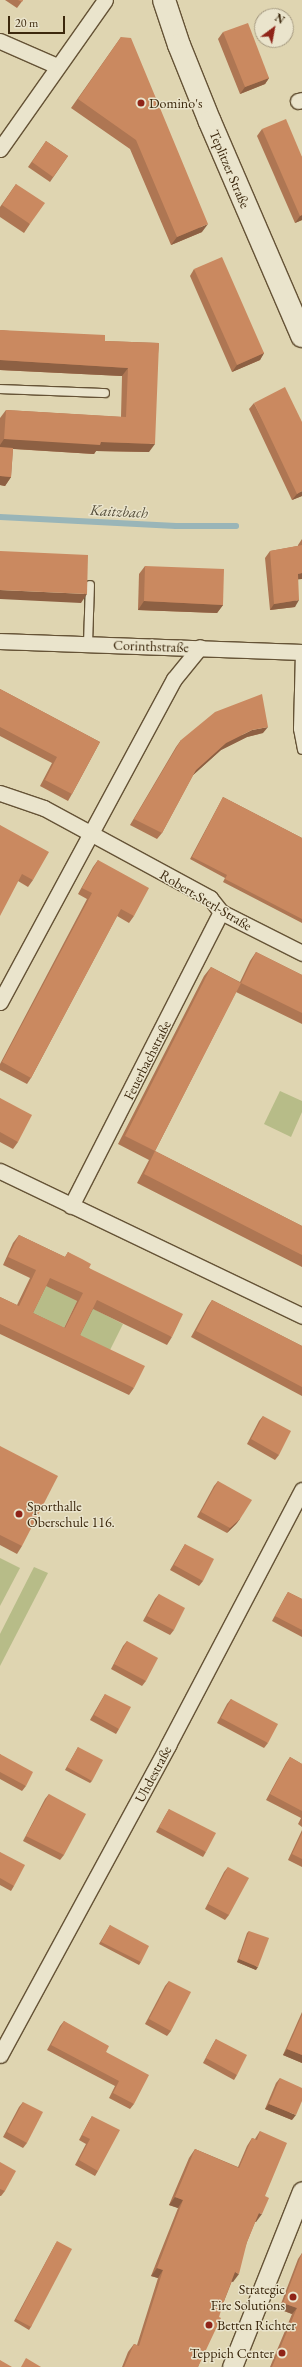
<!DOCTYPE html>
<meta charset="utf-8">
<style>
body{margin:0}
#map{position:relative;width:302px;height:2367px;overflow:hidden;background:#dfd5b1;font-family:"EB Garamond",serif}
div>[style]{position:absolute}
.green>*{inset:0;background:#b7bc88}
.stream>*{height:5.5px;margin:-2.75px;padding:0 2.75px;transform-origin:2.75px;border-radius:2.75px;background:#99b5b8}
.roads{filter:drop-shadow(1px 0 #655336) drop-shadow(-1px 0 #655336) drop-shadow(0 1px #655336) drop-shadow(0 -1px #655336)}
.service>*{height:8px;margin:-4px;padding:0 4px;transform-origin:4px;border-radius:4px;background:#eae4cc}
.minor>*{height:15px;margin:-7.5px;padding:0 7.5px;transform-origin:7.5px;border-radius:7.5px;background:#eae4cc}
.tertiary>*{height:19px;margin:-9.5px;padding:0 9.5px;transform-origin:9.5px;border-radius:9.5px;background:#eae4cc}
.secondary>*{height:22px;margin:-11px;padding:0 11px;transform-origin:11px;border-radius:11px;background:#eae4cc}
.wall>*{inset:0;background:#ae7653}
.shaded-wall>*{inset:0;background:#8d6043}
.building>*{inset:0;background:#ca8960}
.dots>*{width:11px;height:11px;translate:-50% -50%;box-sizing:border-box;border:2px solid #eae4cc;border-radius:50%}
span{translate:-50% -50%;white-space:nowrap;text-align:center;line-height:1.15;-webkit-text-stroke:3px #eae4cc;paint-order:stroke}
.poi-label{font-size:14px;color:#3c280d}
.left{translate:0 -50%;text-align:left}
.right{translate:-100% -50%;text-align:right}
.street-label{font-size:14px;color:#3c280d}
.water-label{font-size:15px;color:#534b38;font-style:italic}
.north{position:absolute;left:254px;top:8px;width:40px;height:40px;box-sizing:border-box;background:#eae4cc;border:1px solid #a49980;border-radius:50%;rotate:32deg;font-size:11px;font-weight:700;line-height:16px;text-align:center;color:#3c280d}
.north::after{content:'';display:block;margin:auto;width:14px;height:18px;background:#8f2418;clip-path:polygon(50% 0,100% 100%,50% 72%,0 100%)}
.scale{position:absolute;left:8px;top:16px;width:57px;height:18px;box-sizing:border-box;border:2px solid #3c280d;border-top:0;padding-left:5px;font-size:12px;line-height:14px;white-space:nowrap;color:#3c280d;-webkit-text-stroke:3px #eae4cc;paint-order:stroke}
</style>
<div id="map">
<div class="green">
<div style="clip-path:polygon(280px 1091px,302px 1101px,302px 1112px,291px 1137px,264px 1124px)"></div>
<div style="clip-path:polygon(45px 1285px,77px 1301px,60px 1336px,28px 1321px)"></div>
<div style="clip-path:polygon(92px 1308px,123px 1324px,106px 1358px,74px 1343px)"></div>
<div style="clip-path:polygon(0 1558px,20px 1568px,0 1606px)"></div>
<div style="clip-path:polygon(34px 1567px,48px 1573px,0 1666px,0 1634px)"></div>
</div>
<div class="stream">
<div style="left:0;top:517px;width:176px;rotate:2.9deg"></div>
<div style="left:176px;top:526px;width:60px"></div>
</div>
<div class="roads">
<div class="service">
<div style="left:0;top:389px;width:105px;rotate:2.2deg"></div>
<div style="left:88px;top:644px;width:59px;rotate:-88.1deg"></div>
<div style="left:300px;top:652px;width:77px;rotate:91.5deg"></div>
<div style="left:298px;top:729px;width:21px;rotate:79deg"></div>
</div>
<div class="minor">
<div style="left:0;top:41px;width:62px;rotate:23.7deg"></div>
<div style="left:298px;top:101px;width:4px;rotate:-14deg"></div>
<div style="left:0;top:149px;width:182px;rotate:-54.8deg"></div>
<div style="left:0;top:641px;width:302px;rotate:2.1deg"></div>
<div style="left:0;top:793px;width:46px;rotate:18.8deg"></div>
<div style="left:44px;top:808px;width:189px;rotate:28.5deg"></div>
<div style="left:210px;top:898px;width:18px;rotate:52deg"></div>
<div style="left:221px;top:912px;width:91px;rotate:26.8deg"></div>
<div style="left:0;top:1002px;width:367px;rotate:-61.7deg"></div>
<div style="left:174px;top:679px;width:41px;rotate:-50.9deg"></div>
<div style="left:0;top:1171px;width:335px;rotate:25.6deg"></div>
<div style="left:71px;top:1206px;width:330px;rotate:-63deg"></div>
<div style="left:0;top:2055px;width:353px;rotate:-61.5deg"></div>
<div style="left:168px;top:1745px;width:288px;rotate:-62.3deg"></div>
</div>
<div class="tertiary">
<div style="left:232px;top:2367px;width:189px;rotate:-68.3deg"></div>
</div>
<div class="secondary">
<div style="left:164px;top:0;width:47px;rotate:71.6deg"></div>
<div style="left:179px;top:45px;width:83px;rotate:68.1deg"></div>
<div style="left:210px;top:122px;width:233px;rotate:66.7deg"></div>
</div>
</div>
<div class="wall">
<div style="clip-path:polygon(5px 0,23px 0,17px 8px)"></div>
<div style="clip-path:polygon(223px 32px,269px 78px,265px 84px,240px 94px,218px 39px)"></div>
<div style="clip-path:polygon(121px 37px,202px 232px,171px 245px,130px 149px,71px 108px)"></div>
<div style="clip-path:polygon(262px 129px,302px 157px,302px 220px,295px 223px,257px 136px)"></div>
<div style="clip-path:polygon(46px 141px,68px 156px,50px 182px,28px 167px)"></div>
<div style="clip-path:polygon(16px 184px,30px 224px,24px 233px,0 217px,0 207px)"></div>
<div style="clip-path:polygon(194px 269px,264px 353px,260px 360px,232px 372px,190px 276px)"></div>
<div style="clip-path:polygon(0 330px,105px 341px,159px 343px,149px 452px,96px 451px,94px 454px,13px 449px,11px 477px,5px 486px,0 485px,0 418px,6px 410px,121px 417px,122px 376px,0 370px)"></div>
<div style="clip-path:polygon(254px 403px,302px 496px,292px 500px,249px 409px)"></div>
<div style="clip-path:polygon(302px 539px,302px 579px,298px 579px,295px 607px,270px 610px,265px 558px,270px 551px,298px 546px,298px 545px)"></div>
<div style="clip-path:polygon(145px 566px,223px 605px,217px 613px,138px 610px,139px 574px)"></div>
<div style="clip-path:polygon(0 689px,100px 742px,72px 794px,68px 801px,40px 786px,52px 763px,0 736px)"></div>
<div style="clip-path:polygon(263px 733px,247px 737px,221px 750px,193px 775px,162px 833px,157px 839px,130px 825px,176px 747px,181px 740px)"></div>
<div style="clip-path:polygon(223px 797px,302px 838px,302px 923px,223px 882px,225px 878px,190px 859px)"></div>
<div style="clip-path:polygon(0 825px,33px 880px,28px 887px,18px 881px)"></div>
<div style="clip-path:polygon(98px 860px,134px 916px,129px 923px,117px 916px,31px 1078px,27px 1084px,0 1070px,0 1064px,87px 899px,78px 894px,93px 867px)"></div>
<div style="clip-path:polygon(256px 952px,302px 975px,302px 1024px,236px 992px,155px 1151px,302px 1226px,302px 1267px,137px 1183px,149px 1160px,118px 1144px,204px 976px,211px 967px,240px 982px,250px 961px)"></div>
<div style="clip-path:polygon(0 1098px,18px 1142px,13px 1149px,0 1142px)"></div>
<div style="clip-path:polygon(evenodd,19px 1235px,65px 1257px,68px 1252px,89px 1268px,172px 1337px,167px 1345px,93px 1309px,80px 1335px,134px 1388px,129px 1395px,0 1334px,0 1297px,17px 1305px,30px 1278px,3px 1265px,13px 1243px,19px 1235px,46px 1286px,77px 1301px,64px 1328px,33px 1313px,46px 1286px)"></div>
<div style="clip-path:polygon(212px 1300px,302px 1346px,302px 1396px,191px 1337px,208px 1306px)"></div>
<div style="clip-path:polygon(263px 1416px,279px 1455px,275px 1460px,247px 1444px,259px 1421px)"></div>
<div style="clip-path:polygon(0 1446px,22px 1546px,17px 1554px,0 1545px)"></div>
<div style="clip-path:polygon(218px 1481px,240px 1519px,236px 1524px,227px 1533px,197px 1517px,214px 1486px)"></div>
<div style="clip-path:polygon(185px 1544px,203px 1581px,199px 1586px,170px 1570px,182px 1549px)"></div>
<div style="clip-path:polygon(288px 1592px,302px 1599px,302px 1637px,272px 1621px,285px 1597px)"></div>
<div style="clip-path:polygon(159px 1594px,174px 1630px,170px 1635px,143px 1621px,155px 1599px)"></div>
<div style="clip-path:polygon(127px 1641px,146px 1681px,142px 1686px,111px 1669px,123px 1646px)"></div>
<div style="clip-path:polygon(105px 1694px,119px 1729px,116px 1734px,90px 1720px,102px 1699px)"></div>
<div style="clip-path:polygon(231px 1699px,268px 1743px,264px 1748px,217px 1723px,227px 1704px)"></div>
<div style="clip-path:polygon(78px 1747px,92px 1781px,90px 1783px,65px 1770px)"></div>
<div style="clip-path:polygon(0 1754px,26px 1786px,22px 1791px,0 1779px)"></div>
<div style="clip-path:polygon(290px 1757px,302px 1764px,302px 1827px,298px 1824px,301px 1818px,266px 1800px,286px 1763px)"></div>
<div style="clip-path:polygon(49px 1794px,64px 1855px,60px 1860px,23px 1841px,45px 1799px)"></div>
<div style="clip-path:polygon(169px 1809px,206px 1852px,203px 1857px,156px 1832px,166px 1814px)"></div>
<div style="clip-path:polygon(302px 1830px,302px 1867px,288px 1860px)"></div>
<div style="clip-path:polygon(0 1852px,14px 1886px,11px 1891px,0 1885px)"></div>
<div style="clip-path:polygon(228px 1867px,229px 1915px,225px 1920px,205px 1909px,224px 1872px)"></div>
<div style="clip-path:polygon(110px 1925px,141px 1962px,139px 1965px,99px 1944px)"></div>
<div style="clip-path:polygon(249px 1931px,256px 1970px,237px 1962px,247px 1933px)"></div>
<div style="clip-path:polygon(169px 1981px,171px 2031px,167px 2036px,145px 2024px,165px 1986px)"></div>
<div style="clip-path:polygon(302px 2012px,302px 2063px,283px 2055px)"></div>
<div style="clip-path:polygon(64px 2021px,106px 2052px,134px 2104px,130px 2109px,109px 2098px,115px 2086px,47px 2050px,60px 2026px)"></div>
<div style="clip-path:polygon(216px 2039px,237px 2075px,234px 2080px,203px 2063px,213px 2044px)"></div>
<div style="clip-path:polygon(280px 2078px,292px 2120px,265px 2109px,276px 2083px)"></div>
<div style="clip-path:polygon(23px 2102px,27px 2143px,23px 2148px,3px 2137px,19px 2107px)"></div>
<div style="clip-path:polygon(92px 2116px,98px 2171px,95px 2176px,75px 2165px,86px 2144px,79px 2140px,89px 2121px)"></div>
<div style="clip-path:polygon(260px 2131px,265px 2196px,256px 2222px,255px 2222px,247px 2242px,233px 2282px,232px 2281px,198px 2367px,122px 2367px,128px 2352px,134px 2344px,137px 2345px,158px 2278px,151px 2276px,178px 2208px,169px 2205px,189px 2158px,195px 2149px,238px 2167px,247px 2146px,252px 2138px,255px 2139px)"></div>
<div style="clip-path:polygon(0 2162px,5px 2191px,1px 2196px,0 2196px)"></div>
<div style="clip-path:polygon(57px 2241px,31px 2327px,29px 2330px,14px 2321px)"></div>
<div style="clip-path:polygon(302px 2253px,302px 2367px,270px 2367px,292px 2314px,279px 2309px,298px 2259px)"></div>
</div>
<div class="shaded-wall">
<div style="clip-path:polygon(269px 78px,265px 84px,240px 94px,245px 87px)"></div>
<div style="clip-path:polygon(302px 215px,302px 220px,295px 223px,300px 216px)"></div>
<div style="clip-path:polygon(208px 224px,202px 232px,171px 245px,177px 237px)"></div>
<div style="clip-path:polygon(264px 353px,260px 360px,232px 372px,237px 365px)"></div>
<div style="clip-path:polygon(0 360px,128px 368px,122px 376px,0 370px)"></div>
<div style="clip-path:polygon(4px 439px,101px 442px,155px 444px,149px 452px,96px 451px,94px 454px,0 448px,0 445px)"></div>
<div style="clip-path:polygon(0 476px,11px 477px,5px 486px,0 485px)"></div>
<div style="clip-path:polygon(302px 491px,302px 496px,292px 500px,297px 494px)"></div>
<div style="clip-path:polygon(302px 573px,302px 579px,293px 580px,298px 574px)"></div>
<div style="clip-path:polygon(0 590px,87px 594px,81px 603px,0 599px)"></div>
<div style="clip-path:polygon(299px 600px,295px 607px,270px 610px,274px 604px)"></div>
<div style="clip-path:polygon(144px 601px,223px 605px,217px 613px,138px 610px)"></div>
<div style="clip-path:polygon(268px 727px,263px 733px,247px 737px,221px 750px,191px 777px,196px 770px,226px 743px,252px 730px)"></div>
<div style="clip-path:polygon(240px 1519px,236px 1524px,227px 1533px,230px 1528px)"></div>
<div style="clip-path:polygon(239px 1959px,258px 1967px,256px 1970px,237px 1962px)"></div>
<div style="clip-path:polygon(287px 2049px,302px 2055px,302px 2063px,283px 2055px)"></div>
<div style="clip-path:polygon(269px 2104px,296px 2115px,292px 2120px,265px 2109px)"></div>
<div style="clip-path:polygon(175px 2197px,183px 2200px,178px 2208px,169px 2205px)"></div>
<div style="clip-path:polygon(259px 2213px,262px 2214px,256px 2222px,253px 2221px)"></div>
<div style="clip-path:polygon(157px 2268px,163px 2270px,158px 2278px,151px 2276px)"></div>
<div style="clip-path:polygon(235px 2272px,239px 2274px,233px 2282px,230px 2281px)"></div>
<div style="clip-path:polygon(283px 2303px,297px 2308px,292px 2314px,279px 2309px)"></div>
</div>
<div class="building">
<div style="clip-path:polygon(18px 0,23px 0,22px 2px)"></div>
<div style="clip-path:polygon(248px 23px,269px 78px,245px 87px,223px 32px)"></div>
<div style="clip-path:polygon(121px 37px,131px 38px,208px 224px,177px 237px,136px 140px,78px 99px)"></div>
<div style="clip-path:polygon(286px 119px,302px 157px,302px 215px,300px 216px,262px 129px)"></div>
<div style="clip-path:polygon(46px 141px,68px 156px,53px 177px,32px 162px)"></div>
<div style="clip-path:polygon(16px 184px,45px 203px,30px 224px,2px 205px)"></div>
<div style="clip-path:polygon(222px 257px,264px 353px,237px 365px,194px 269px)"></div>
<div style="clip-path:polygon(0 330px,105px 335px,105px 341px,159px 343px,155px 444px,101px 442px,100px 445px,4px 439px,6px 410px,126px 417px,128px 368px,0 360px)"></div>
<div style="clip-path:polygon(285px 387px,302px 422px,302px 491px,297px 494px,254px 403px)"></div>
<div style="clip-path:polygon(0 447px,13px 448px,11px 477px,0 476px)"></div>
<div style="clip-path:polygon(302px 545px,302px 573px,298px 574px,299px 600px,274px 604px,270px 551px)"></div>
<div style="clip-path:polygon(0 551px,88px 555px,87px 594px,0 590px)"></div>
<div style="clip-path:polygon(145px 566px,224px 569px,223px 605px,144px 601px)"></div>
<div style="clip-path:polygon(0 689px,100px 742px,72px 794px,45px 780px,57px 757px,0 727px)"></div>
<div style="clip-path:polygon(262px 694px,268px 727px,252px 730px,226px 743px,196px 770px,162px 833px,134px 819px,181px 740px,215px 712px)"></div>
<div style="clip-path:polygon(223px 797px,302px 838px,302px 919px,225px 879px,227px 875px,192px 857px)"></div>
<div style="clip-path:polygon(0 825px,49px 852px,33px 880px,22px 874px,0 916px)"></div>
<div style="clip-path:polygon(98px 860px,149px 888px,134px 916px,121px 909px,31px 1078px,2px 1062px,92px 893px,82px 888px)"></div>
<div style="clip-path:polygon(256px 952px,302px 975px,302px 1013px,241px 983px)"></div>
<div style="clip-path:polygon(211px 967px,241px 983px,155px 1151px,125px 1136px)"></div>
<div style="clip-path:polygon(0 1098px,32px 1115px,18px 1142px,0 1132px)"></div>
<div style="clip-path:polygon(155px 1151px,302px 1226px,302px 1255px,144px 1174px)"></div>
<div style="clip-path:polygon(evenodd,19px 1235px,65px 1257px,68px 1252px,82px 1259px,91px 1264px,89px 1268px,183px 1314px,172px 1337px,97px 1300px,80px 1335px,145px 1366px,134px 1388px,0 1324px,0 1297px,19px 1306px,36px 1270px,8px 1257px,19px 1235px,50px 1278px,83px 1293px,65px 1328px,33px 1313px,50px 1278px)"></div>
<div style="clip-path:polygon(212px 1300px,302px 1346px,302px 1387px,196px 1331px)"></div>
<div style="clip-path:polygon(263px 1416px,291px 1431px,279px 1455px,251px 1439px)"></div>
<div style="clip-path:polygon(0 1446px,58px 1476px,22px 1546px,0 1535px)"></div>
<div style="clip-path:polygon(218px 1481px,252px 1500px,240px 1519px,230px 1528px,201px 1512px)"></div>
<div style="clip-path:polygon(185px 1544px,214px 1559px,203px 1581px,174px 1565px)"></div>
<div style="clip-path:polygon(288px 1592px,302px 1599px,302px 1630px,275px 1616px)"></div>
<div style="clip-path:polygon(159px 1594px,185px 1608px,174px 1630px,147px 1616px)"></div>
<div style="clip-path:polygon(127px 1641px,158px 1658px,146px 1681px,114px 1664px)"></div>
<div style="clip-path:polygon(105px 1694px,131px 1707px,119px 1729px,94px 1715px)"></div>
<div style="clip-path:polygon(231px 1699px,278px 1724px,268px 1743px,221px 1718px)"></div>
<div style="clip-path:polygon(78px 1747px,103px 1760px,92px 1781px,67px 1767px)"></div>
<div style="clip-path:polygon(0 1754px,33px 1772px,26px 1786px,0 1772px)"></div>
<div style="clip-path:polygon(290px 1757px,302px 1764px,302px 1811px,270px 1794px)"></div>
<div style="clip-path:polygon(49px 1794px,86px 1814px,64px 1855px,26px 1836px)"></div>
<div style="clip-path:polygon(169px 1809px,216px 1833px,206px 1852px,159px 1827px)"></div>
<div style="clip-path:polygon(302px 1833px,302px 1859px,292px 1854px)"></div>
<div style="clip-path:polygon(0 1852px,25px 1865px,14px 1886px,0 1878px)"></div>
<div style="clip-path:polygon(228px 1867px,249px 1878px,229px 1915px,208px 1904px)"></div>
<div style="clip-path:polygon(110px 1925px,149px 1946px,141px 1962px,101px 1942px)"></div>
<div style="clip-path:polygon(249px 1931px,269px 1938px,258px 1967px,239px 1959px)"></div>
<div style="clip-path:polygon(169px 1981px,191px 1992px,171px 2031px,149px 2019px)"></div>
<div style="clip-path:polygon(302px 2015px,302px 2055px,287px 2049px)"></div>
<div style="clip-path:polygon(64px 2021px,109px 2046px,106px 2052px,149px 2075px,134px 2104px,113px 2093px,119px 2081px,51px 2045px)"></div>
<div style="clip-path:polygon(216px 2039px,247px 2055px,237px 2075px,206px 2058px)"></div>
<div style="clip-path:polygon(280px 2078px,302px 2088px,302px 2101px,296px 2115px,269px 2104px)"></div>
<div style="clip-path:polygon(23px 2102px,43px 2112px,27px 2143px,7px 2132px)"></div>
<div style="clip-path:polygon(92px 2116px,120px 2130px,98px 2171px,79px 2160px,90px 2139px,82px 2135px)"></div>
<div style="clip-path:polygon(260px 2131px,287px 2143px,265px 2196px,269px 2198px,262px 2214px,259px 2213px,247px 2242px,239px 2274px,235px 2272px,224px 2301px,219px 2317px,221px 2318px,198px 2367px,124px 2367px,134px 2344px,139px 2346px,163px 2270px,157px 2268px,183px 2200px,175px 2197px,195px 2149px,239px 2168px,252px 2138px,257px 2140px)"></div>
<div style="clip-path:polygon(0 2162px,16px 2171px,5px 2191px,0 2189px)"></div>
<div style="clip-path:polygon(57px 2241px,72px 2249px,31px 2327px,16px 2319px)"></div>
<div style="clip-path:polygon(302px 2253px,302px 2367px,272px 2367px,297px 2308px,283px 2303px)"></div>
<div style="clip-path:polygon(26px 2358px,41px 2367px,21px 2367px)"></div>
<div style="clip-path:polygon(0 2360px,12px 2367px,0 2367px)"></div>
</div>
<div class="dots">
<div style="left:141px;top:103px;background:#8f2418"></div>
<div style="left:19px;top:1514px;background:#8f2418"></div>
<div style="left:293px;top:2297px;background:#8f2418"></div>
<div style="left:209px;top:2325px;background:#8f2418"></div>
<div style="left:282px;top:2353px;background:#8f2418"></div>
</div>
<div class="poi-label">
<span class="left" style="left:149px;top:103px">Domino's</span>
<span class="left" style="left:27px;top:1514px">Sporthalle<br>Oberschule 116.</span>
<span class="right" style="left:285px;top:2297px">Strategic<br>Fire Solutions</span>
<span class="left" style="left:217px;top:2325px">Betten Richter</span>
<span class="right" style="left:274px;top:2353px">Teppich Center</span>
</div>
<div class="street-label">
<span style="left:230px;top:169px;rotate:67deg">Teplitzer Straße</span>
<span style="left:151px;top:646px;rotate:2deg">Corinthstraße</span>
<span style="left:206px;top:900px;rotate:31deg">Robert-Sterl-Straße</span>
<span style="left:147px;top:1060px;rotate:-63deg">Feuerbachstraße</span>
<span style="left:153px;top:1774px;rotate:-62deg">Uhdestraße</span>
</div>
<div class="water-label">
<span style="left:119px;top:511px;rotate:3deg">Kaitzbach</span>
</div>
<div class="north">N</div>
<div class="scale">20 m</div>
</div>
